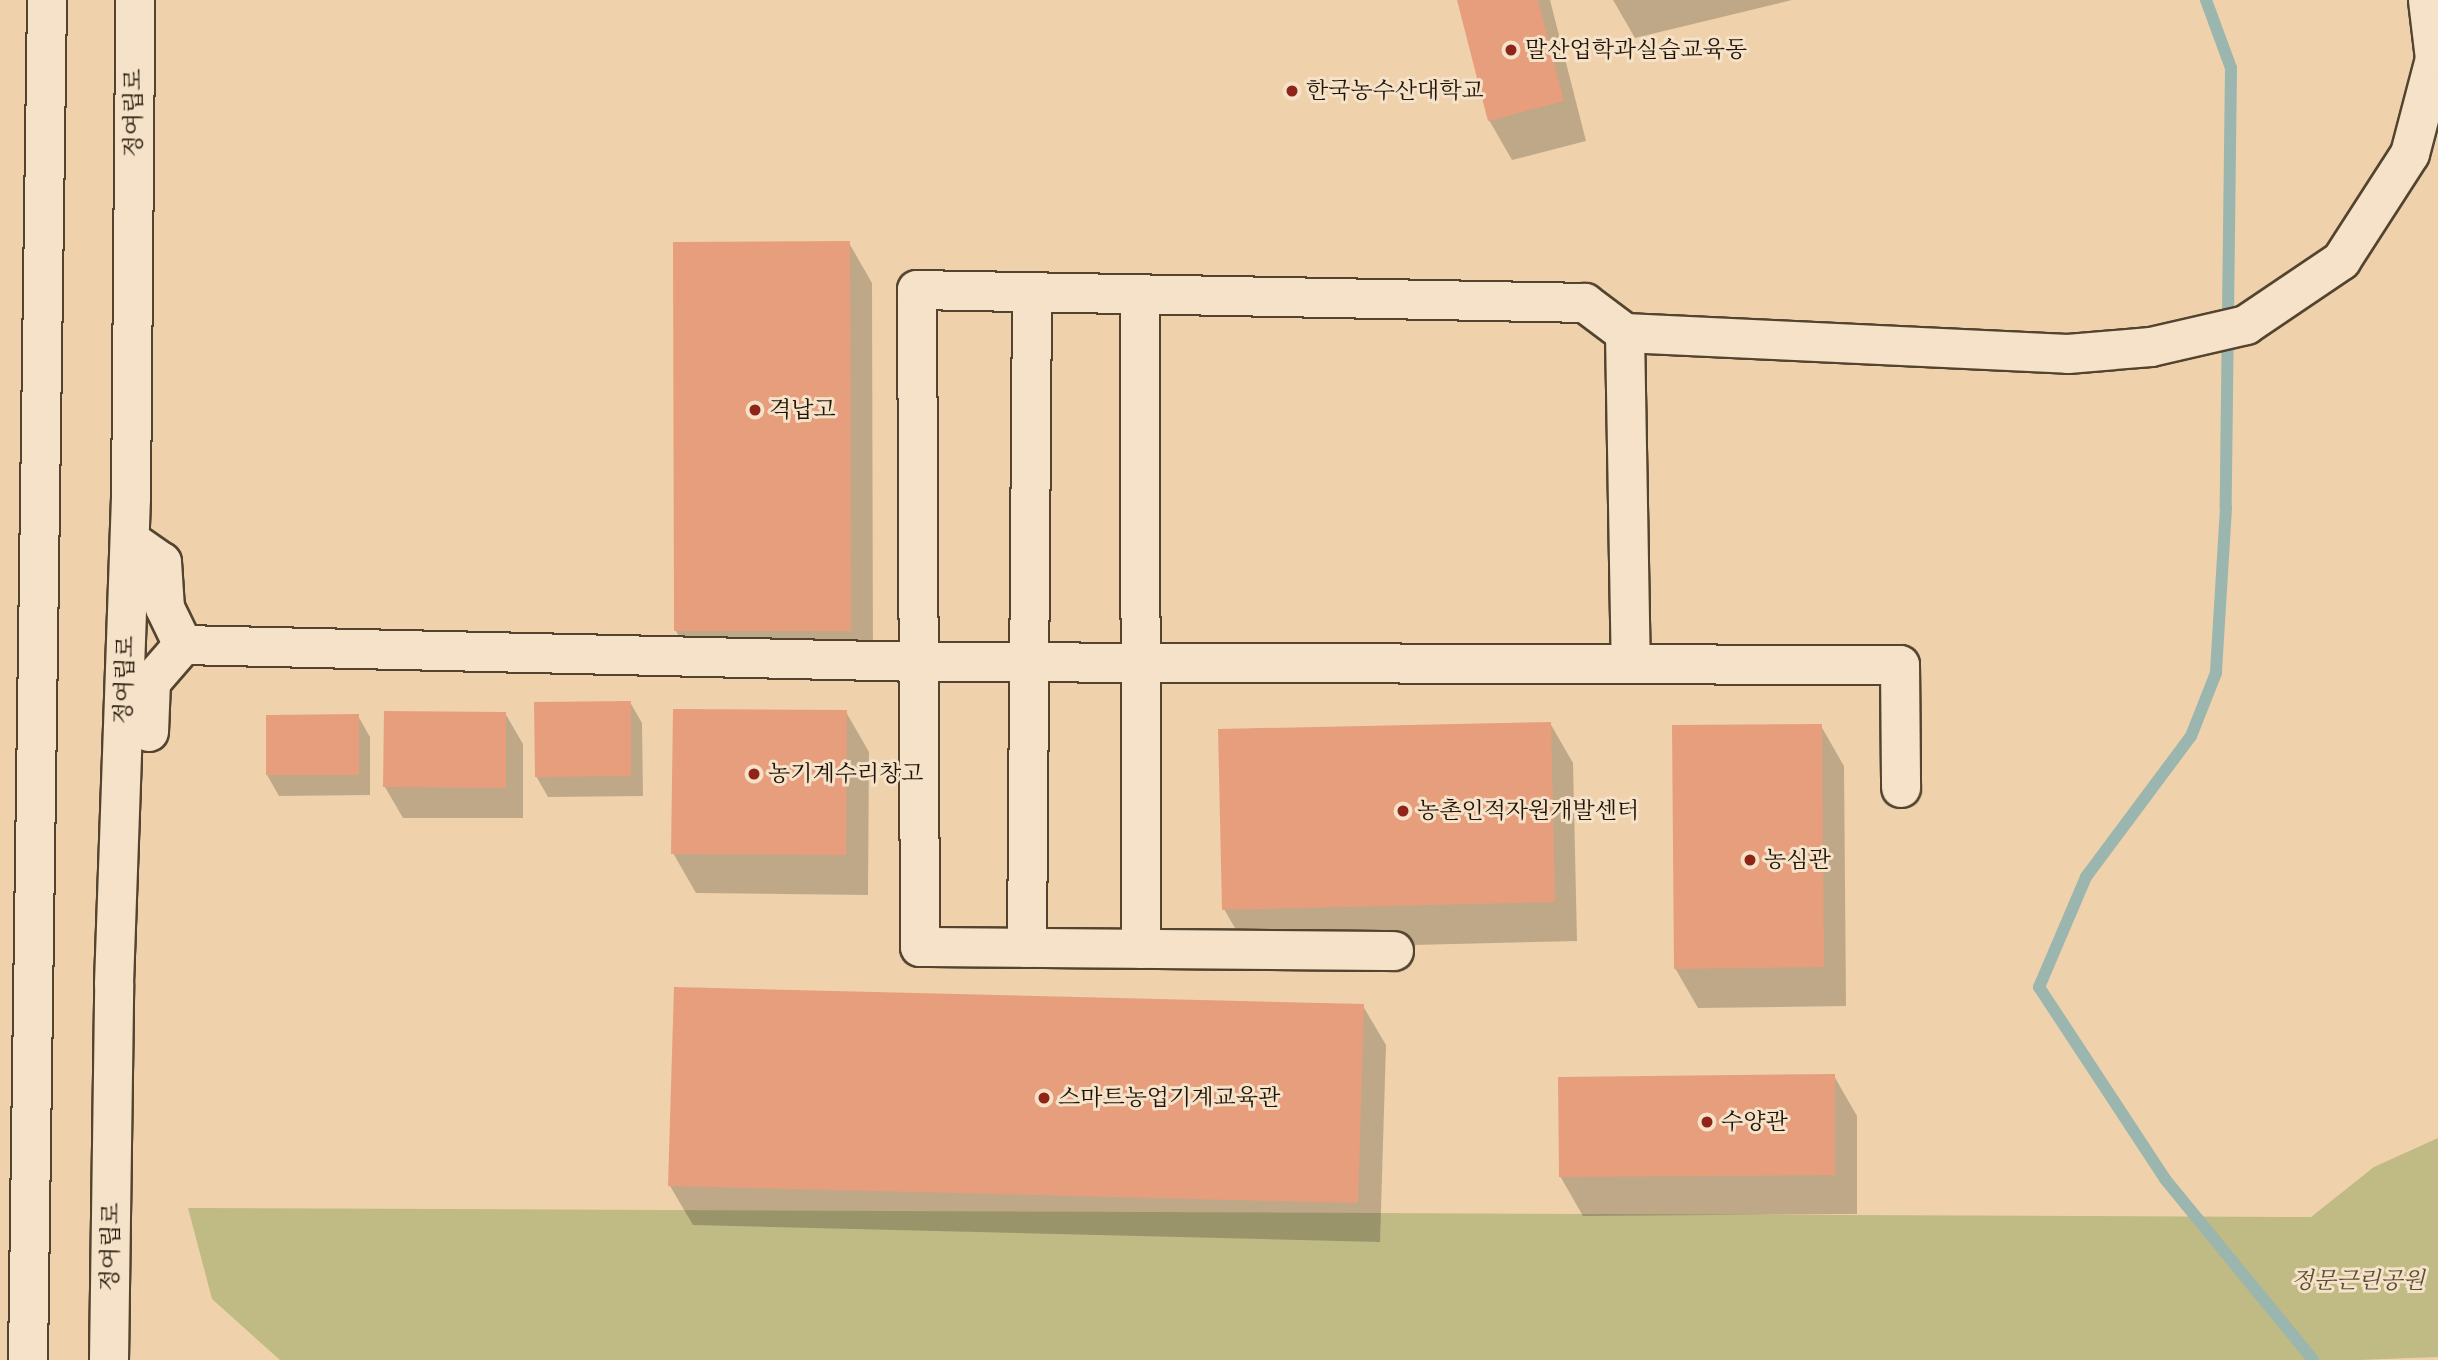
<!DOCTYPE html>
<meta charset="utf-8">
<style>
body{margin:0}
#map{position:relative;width:2438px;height:1360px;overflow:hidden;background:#efd2ab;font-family:"IM FELL French Canon","Noto Serif KR",serif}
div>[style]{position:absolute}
.green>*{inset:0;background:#c0ba84}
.shadow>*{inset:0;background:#0003}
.stream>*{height:12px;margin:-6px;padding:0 6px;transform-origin:6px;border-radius:6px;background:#9ab6af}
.building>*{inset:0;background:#e79e7d}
.roads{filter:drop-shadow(2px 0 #534430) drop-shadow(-2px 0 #534430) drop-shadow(0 2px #534430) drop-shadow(0 -2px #534430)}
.minor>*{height:38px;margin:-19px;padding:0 19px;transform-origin:19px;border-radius:19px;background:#f5e2c8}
.dots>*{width:19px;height:19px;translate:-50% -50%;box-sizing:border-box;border:4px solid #f5e2c8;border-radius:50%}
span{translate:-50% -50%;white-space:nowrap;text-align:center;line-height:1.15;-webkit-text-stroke:6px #f5e2c8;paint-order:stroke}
.poi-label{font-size:23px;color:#1f1407}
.left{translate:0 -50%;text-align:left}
.street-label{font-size:23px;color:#1f1407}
.park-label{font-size:23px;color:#574e33;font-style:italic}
</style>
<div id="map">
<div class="green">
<div style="clip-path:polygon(2438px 1138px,2438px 1357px,2359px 1360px,280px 1360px,212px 1299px,188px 1208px,2311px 1217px,2374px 1167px)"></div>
</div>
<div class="shadow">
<div style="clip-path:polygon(1459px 0,1550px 0,1586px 141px,1512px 160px,1489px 120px)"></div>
<div style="clip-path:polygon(1613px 0,1792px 0,1635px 38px)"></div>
<div style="clip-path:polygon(849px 243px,872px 283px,873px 670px,699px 671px,676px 631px)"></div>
<div style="clip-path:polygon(630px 702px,642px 723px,643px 796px,548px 797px,536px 776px)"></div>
<div style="clip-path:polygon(846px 712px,869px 752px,868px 895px,696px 893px,673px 853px)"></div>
<div style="clip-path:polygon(505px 713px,523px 744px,523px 818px,403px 818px,385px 787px)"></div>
<div style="clip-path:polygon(358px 716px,370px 737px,370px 795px,279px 796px,267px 775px)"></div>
<div style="clip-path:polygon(1550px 723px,1573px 763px,1577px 941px,1247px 949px,1224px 909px)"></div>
<div style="clip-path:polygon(1821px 726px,1844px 766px,1846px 1006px,1698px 1008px,1675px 968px)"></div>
<div style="clip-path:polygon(1363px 1006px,1386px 1045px,1380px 1242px,693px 1225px,670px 1186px)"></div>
<div style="clip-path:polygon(1834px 1076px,1857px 1116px,1857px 1214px,1583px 1216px,1560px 1176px)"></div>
</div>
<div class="stream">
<div style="left:2206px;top:0;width:72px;rotate:69.8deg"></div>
<div style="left:2231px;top:68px;width:440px;rotate:90.7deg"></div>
<div style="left:2226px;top:508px;width:165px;rotate:93.5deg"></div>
<div style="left:2216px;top:673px;width:68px;rotate:111.6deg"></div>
<div style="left:2191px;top:736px;width:176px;rotate:126.7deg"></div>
<div style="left:2086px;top:877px;width:120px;rotate:113.1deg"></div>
<div style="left:2039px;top:987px;width:230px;rotate:56.7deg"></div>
<div style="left:2165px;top:1179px;width:234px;rotate:50.7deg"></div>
</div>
<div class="building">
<div style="clip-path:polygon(1457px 0,1538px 0,1564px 101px,1488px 121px)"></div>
<div style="clip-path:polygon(850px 241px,851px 631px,674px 631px,673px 242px)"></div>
<div style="clip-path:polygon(631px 701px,631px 776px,535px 777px,534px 702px)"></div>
<div style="clip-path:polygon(673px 709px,847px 710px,846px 855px,671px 854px)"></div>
<div style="clip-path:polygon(384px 711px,506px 712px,506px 788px,383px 787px)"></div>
<div style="clip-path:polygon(359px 714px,359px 775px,266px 775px,266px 715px)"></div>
<div style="clip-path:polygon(1551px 722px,1555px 902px,1222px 910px,1218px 729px)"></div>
<div style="clip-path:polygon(1822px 724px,1824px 967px,1674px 969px,1672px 725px)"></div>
<div style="clip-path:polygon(674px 987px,1364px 1004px,1358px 1203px,668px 1186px)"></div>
<div style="clip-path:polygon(1835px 1074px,1835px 1175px,1559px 1177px,1558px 1077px)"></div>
</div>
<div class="roads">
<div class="minor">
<div style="left:1140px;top:295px;width:654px;rotate:89.91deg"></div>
<div style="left:1625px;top:333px;width:331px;rotate:89deg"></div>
<div style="left:130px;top:540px;width:39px;rotate:35deg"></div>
<div style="left:162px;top:562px;width:46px;rotate:86.3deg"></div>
<div style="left:165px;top:608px;width:41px;rotate:64.1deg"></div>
<div style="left:183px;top:645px;width:735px;rotate:1.32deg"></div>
<div style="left:918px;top:662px;width:982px;rotate:0.18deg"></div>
<div style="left:1900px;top:665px;width:123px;rotate:89.5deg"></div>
<div style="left:149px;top:732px;width:50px;rotate:-87.7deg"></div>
<div style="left:151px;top:682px;width:49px;rotate:-49.1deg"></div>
<div style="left:1027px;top:948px;width:656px;rotate:-89.56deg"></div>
<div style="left:1394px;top:951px;width:474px;rotate:-179.5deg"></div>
<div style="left:920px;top:947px;width:657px;rotate:-90.26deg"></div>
<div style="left:917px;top:290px;width:668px;rotate:1.11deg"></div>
<div style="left:1585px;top:303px;width:50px;rotate:36.9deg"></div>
<div style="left:1625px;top:333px;width:443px;rotate:2.7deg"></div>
<div style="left:2068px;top:354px;width:83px;rotate:-4.8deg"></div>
<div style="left:2151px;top:347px;width:98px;rotate:-13deg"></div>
<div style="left:2246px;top:325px;width:115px;rotate:-34deg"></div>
<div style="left:2341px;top:261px;width:127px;rotate:-57.2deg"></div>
<div style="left:2410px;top:154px;width:98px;rotate:-75.3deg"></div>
<div style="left:2435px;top:59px;width:59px;rotate:-96.8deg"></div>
<div style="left:28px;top:1360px;width:1360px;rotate:-89.2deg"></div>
<div style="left:109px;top:1360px;width:376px;rotate:-89.2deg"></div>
<div style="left:114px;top:984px;width:485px;rotate:-88deg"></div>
<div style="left:131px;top:499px;width:499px;rotate:-89.5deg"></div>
</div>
</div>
<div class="dots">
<div style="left:1511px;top:50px;background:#8f2418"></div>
<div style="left:1292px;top:91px;background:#8f2418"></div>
<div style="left:755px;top:410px;background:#8f2418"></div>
<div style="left:754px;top:774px;background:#8f2418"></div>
<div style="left:1403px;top:811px;background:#8f2418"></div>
<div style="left:1750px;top:860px;background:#8f2418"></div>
<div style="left:1044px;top:1098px;background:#8f2418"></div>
<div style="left:1707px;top:1122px;background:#8f2418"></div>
</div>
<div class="poi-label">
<span class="left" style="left:1525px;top:50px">말산업학과실습교육동</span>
<span class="left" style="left:1306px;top:91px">한국농수산대학교</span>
<span class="left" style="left:769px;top:410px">격납고</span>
<span class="left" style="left:768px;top:774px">농기계수리창고</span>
<span class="left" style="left:1417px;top:811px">농촌인적자원개발센터</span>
<span class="left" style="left:1764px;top:860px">농심관</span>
<span class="left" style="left:1058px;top:1098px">스마트농업기계교육관</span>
<span class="left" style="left:1721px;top:1122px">수양관</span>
</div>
<div class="street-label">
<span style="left:134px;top:113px;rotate:-90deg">정여립로</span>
<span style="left:125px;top:680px;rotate:-88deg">정여립로</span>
<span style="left:111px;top:1247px;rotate:-89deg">정여립로</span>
</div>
<div class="park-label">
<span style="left:2358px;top:1281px">정문근린공원</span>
</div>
</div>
